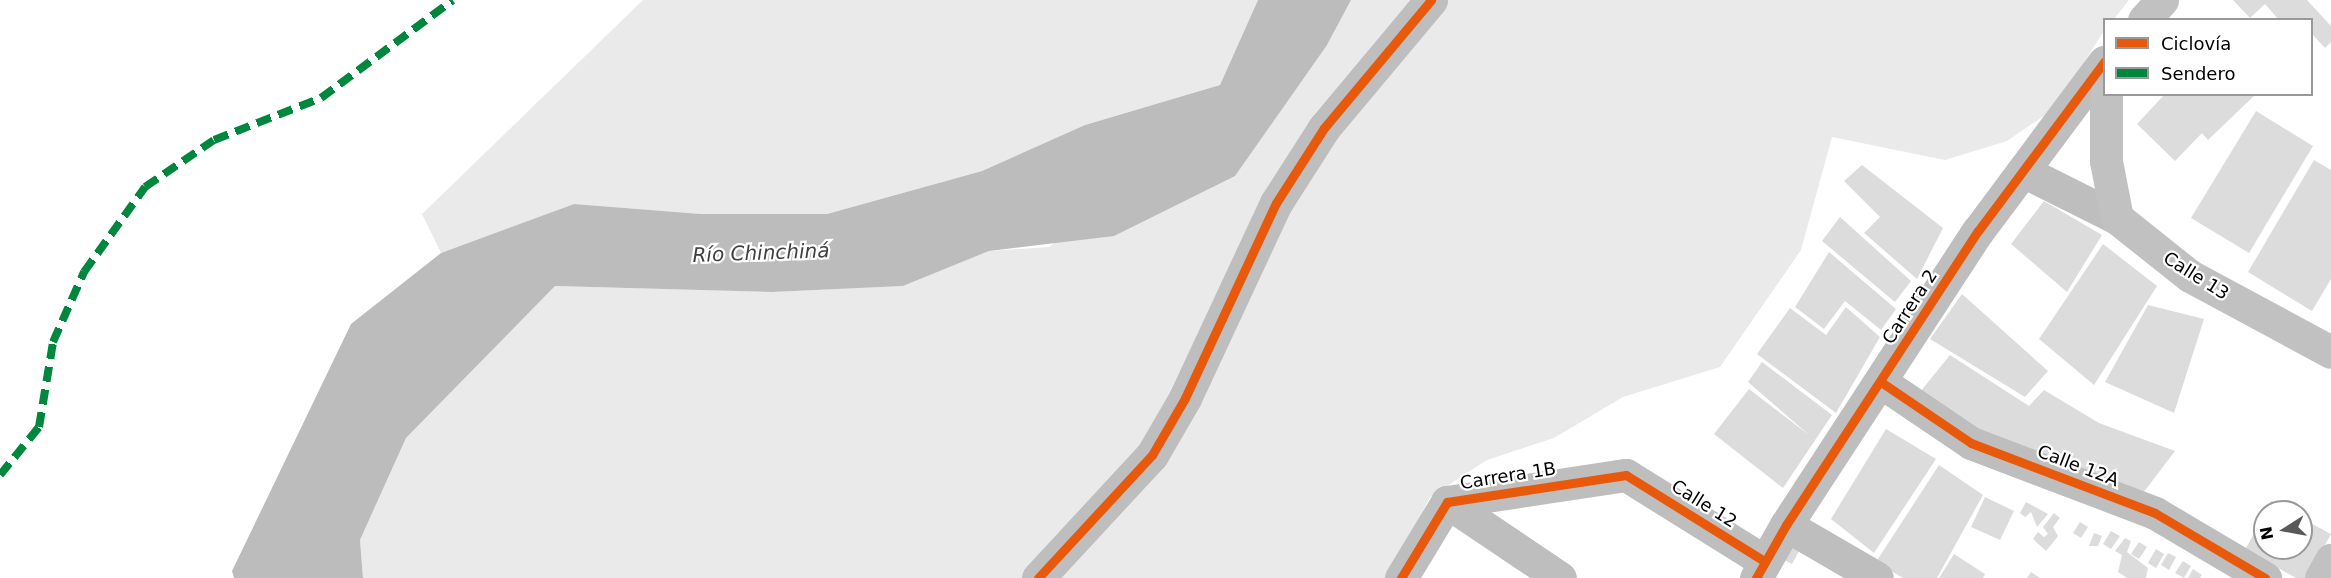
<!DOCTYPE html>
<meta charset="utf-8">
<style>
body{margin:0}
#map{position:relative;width:2331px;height:578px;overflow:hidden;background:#fff;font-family:"DejaVu Sans",sans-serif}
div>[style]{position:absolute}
.green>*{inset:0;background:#eaeaea}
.water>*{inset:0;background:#bcbcbc}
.building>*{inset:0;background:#dcdcdc}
.street>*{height:33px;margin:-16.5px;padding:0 16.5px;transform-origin:16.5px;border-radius:16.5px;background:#bebebe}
.secondary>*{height:33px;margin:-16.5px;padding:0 16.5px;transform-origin:16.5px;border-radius:16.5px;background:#c1c1c1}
.quiet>*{height:8px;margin-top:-4px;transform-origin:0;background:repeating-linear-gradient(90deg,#00873e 0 15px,transparent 0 23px)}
.cycleway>*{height:9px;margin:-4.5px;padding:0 4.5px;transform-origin:4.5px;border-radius:4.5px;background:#e8590c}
span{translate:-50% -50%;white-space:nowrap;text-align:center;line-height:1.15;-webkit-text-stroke:4.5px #fff;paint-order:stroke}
.street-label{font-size:18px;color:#000}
.water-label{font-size:20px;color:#404040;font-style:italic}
.legend{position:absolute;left:2103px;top:18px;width:210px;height:78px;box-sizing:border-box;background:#fff;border:2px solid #999;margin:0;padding:8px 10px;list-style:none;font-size:18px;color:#000}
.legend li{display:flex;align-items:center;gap:12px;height:30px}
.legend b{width:30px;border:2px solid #999}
.north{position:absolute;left:2253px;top:500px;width:60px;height:60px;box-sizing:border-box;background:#fff;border:2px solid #999;border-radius:50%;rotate:259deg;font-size:16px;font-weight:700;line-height:24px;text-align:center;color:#000}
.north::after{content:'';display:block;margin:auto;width:21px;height:27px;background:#595959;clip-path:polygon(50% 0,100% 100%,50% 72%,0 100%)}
</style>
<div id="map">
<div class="green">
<div style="clip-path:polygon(643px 0,1258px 0,1220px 85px,1085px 125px,982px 171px,827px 214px,701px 214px,574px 204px,441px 253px,422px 214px)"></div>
<div style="clip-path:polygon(1351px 0,2129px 0,2114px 19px,2104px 20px,2104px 31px,2054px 109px,2007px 141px,1945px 160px,1832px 137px,1801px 250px,1720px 367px,1623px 397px,1554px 438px,1487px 460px,1430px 497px,1388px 578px,363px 578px,360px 540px,406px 438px,555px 286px,772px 292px,903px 286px,989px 251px,1049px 247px,1327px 45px)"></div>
</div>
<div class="water">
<div style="clip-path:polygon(1258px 0,1351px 0,1327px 45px,1235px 176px,1114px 236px,989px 251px,903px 286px,772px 292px,555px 286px,406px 438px,360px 540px,363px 578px,234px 578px,232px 571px,351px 324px,441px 253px,574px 204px,701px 214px,827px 214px,982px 171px,1085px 125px,1220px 85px)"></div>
</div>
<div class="building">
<div style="clip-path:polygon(2233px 0,2307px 0,2331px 26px,2331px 42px,2325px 48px,2312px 34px,2312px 20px,2279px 20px,2265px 4px,2250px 18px)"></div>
<div style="clip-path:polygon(2165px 94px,2256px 94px,2208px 140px,2202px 133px,2175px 161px,2137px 124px)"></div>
<div style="clip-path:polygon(2256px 111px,2313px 146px,2249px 253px,2191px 218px)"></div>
<div style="clip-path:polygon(2314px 160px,2331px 170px,2331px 279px,2312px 311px,2248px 272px)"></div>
<div style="clip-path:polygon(1862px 165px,1943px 228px,1917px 279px,1864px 233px,1880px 217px,1844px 181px)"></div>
<div style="clip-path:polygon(2044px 201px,2102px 235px,2067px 292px,2011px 244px)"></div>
<div style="clip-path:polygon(1840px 217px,1911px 281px,1895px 302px,1822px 241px)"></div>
<div style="clip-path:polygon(2103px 244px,2157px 286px,2094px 385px,2039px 339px)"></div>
<div style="clip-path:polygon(1829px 252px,1896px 309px,1881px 330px,1845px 301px,1824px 329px,1795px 307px)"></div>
<div style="clip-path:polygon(1962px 294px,2048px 371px,2025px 397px,1930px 339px)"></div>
<div style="clip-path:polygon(2148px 305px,2204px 319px,2174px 413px,2105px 382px)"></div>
<div style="clip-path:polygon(1846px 307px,1880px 337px,1836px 413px,1757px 354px,1790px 308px,1826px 335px)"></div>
<div style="clip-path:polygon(1950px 355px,2029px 406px,2044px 390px,2099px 423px,2175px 451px,2140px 497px,1990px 440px,1920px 392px)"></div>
<div style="clip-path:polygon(1762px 362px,1832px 415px,1783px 488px,1714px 434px,1749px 389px,1809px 435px,1748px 382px)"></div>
<div style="clip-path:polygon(1886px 429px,1936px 459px,1874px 553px,1831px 519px)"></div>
<div style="clip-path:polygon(1939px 465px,1983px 495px,1937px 578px,1903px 578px,1876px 562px)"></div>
<div style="clip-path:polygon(1985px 497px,2014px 511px,2000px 540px,1971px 527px)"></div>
<div style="clip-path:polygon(2271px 501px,2291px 512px,2266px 512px)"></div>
<div style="clip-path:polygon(2026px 502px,2048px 514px,2037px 527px,2031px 512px,2025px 517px,2020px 513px)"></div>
<div style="clip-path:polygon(2054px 513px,2060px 518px,2053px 527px,2058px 536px,2046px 551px,2033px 539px,2038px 532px,2044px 537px,2048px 534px,2043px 527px)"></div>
<div style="clip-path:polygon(2265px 513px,2265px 548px,2301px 548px,2301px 518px,2331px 534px,2307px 578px,2296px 578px,2245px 550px)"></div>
<div style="clip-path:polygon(2080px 522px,2088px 527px,2081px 538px,2073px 533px)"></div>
<div style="clip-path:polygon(2111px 531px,2120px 536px,2111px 549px,2103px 544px)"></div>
<div style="clip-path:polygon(2094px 533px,2102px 536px,2098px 546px,2089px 546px)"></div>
<div style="clip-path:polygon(1796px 538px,1804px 542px,1792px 564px,1784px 560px)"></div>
<div style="clip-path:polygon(2125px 538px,2131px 541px,2127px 552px,2148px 568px,2146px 578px,2127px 578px,2118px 572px,2122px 555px,2115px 551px)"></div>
<div style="clip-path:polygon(2139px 542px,2147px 547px,2139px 559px,2131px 554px)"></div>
<div style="clip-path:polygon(2156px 549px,2164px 554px,2156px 568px,2148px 563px)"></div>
<div style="clip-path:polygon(2168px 553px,2176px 557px,2169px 570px,2161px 565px)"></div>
<div style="clip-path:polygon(1954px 554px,1985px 574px,1983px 578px,1939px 578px)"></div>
<div style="clip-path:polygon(2183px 561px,2191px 566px,2184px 578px,2175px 573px)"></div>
<div style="clip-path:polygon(2193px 569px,2202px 575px,2200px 578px,2188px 578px)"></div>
<div style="clip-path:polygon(2031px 572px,2040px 578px,2027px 578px)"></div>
</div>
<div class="street">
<div style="left:2023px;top:171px;width:105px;rotate:26.6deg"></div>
<div style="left:1881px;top:382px;width:109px;rotate:34.1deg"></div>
<div style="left:1971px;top:443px;width:197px;rotate:20.8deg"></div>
<div style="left:2155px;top:513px;width:128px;rotate:30.6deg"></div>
<div style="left:1447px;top:502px;width:136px;rotate:33.9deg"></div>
<div style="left:1786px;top:525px;width:105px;rotate:30.2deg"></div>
<div style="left:1038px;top:578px;width:168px;rotate:-47.2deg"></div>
<div style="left:1152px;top:455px;width:66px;rotate:-59.9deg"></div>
<div style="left:1185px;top:398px;width:215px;rotate:-65deg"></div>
<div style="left:1276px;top:203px;width:89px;rotate:-57.4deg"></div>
<div style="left:1324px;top:128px;width:167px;rotate:-50.1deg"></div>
<div style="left:1401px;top:578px;width:89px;rotate:-58.8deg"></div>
<div style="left:1447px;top:502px;width:181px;rotate:-8.6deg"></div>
<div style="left:1626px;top:475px;width:163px;rotate:31.9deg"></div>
<div style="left:1756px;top:578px;width:61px;rotate:-60.5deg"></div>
<div style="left:1786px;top:525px;width:351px;rotate:-56.9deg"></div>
<div style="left:1978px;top:231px;width:211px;rotate:-53.3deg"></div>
</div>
<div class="secondary">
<div style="left:2144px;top:20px;width:27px;rotate:-48deg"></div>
<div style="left:2106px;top:94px;width:67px;rotate:90deg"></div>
<div style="left:2106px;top:161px;width:58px;rotate:79.1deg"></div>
<div style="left:2117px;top:218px;width:93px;rotate:38.5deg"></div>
<div style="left:2190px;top:276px;width:160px;rotate:28.3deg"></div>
<div style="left:2321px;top:578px;width:21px;rotate:-61deg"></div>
</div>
<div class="quiet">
<div style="left:0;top:475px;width:62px;rotate:-50.9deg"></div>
<div style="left:39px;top:427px;width:86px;rotate:-80.6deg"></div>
<div style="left:53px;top:342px;width:77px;rotate:-66.1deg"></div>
<div style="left:84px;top:272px;width:105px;rotate:-54.3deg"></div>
<div style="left:145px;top:187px;width:83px;rotate:-34.3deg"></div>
<div style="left:214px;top:140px;width:115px;rotate:-21.4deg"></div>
<div style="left:321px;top:98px;width:164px;rotate:-36.6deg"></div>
</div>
<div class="cycleway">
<div style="left:1881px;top:382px;width:109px;rotate:34.1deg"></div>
<div style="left:1971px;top:443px;width:197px;rotate:20.8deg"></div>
<div style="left:2155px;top:513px;width:128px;rotate:30.6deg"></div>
<div style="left:1038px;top:578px;width:168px;rotate:-47.2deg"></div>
<div style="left:1152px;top:455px;width:66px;rotate:-59.9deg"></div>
<div style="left:1185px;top:398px;width:215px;rotate:-65deg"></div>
<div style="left:1276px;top:203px;width:89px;rotate:-57.4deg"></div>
<div style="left:1324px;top:128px;width:167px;rotate:-50.1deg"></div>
<div style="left:1401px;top:578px;width:89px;rotate:-58.8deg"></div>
<div style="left:1447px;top:502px;width:181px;rotate:-8.6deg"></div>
<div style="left:1626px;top:475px;width:163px;rotate:31.9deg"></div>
<div style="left:1756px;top:578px;width:61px;rotate:-60.5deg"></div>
<div style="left:1786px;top:525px;width:351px;rotate:-56.9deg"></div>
<div style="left:1978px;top:231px;width:211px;rotate:-53.3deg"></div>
</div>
<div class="street-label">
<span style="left:2196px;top:276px;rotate:32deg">Calle 13</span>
<span style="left:1910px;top:307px;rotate:-57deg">Carrera 2</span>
<span style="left:2078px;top:466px;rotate:21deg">Calle 12A</span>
<span style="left:1508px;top:476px;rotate:-9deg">Carrera 1B</span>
<span style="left:1704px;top:504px;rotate:32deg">Calle 12</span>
</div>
<div class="water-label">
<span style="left:761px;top:253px;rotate:-2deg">Río Chinchiná</span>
</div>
<ul class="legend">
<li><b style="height:8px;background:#e8590c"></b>Ciclovía</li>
<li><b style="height:8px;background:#00873e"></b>Sendero</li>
</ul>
<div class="north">N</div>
</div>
